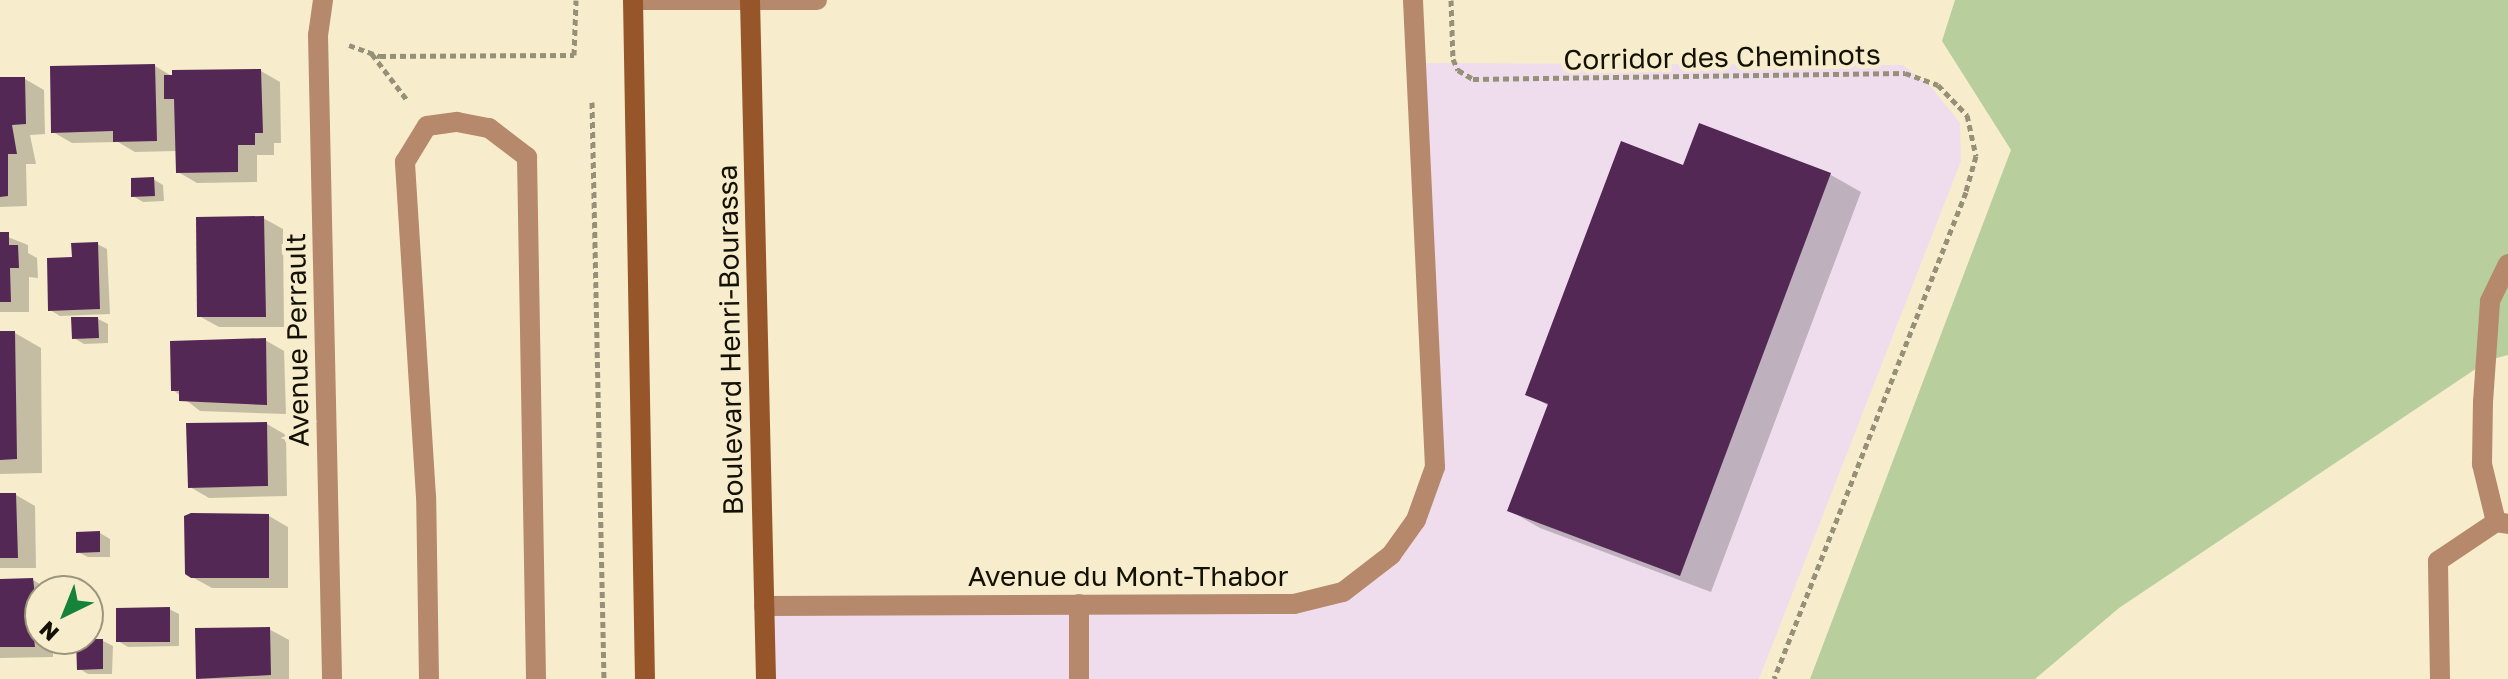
<!DOCTYPE html>
<style>
body{margin:0}
#map{position:relative;width:2508px;height:679px;overflow:hidden;background:#f7edcc;font-family:"Golos Text",sans-serif}
div>[style]{position:absolute}
.commercial>*{inset:0;background:#efddee}
.green>*{inset:0;background:#b8ce9d}
.shadow>*{inset:0;background:#0003}
.building>*{inset:0;background:#542855}
.path>*{height:5px;margin-top:-2.5px;transform-origin:0;background:repeating-linear-gradient(90deg,#979078 0 6px,transparent 0 10px)}
.lane>*{height:20px;margin:-10px;padding:0 10px;transform-origin:10px;border-radius:10px;background:#b6886c}
.street>*{height:20px;margin:-10px;padding:0 10px;transform-origin:10px;border-radius:10px;background:#b6886c}
.secondary>*{height:20px;margin:-10px;padding:0 10px;transform-origin:10px;border-radius:10px;background:#97562a}
span{translate:-50% -50%;white-space:nowrap;text-align:center;line-height:1.15;-webkit-text-stroke:8px #f7edcc;paint-order:stroke}
.street-label{font-size:28px;color:#131005}
.north{position:absolute;left:24px;top:575px;width:80px;height:80px;box-sizing:border-box;background:#f7edcc;border:2px solid #9c957c;border-radius:50%;rotate:223deg;font-size:22px;font-weight:700;line-height:32px;text-align:center;color:#131005}
.north::after{content:'';display:block;margin:auto;width:28px;height:36px;background:#16833a;clip-path:polygon(50% 0,100% 100%,50% 72%,0 100%)}
</style>
<div id="map">
<div class="commercial">
<div style="clip-path:polygon(1420px 63px,1903px 65px,1932px 88px,1960px 123px,1961px 161px,1759px 679px,766px 679px,764px 606px,1294px 604px,1343px 592px,1391px 555px,1435px 467px)"></div>
</div>
<div class="green">
<div style="clip-path:polygon(1955px 0,2508px 0,2508px 355px,2489px 360px,2119px 608px,2035px 679px,1810px 679px,2011px 150px,1942px 41px)"></div>
</div>
<div class="shadow">
<div style="clip-path:polygon(155px 66px,175px 78px,261px 71px,280px 82px,281px 143px,274px 143px,274px 155px,257px 155px,257px 182px,197px 183px,178px 172px,177px 151px,135px 152px,118px 142px,72px 143px,53px 132px)"></div>
<div style="clip-path:polygon(25px 79px,44px 90px,45px 134px,30px 135px,36px 164px,26px 164px,27px 206px,0 207px,0 81px)"></div>
<div style="clip-path:polygon(1700px 126px,1831px 175px,1861px 192px,1711px 592px,1540px 528px,1510px 511px,1549px 406px,1528px 394px,1684px 168px)"></div>
<div style="clip-path:polygon(153px 179px,163px 185px,164px 201px,143px 202px,133px 196px)"></div>
<div style="clip-path:polygon(263px 218px,283px 229px,284px 327px,219px 327px,199px 316px)"></div>
<div style="clip-path:polygon(0 234px,28px 245px,28px 253px,37px 258px,38px 278px,29px 277px,29px 312px,0 312px)"></div>
<div style="clip-path:polygon(97px 244px,107px 249px,110px 314px,60px 316px,50px 310px,74px 259px)"></div>
<div style="clip-path:polygon(98px 319px,108px 324px,108px 343px,84px 344px,74px 338px)"></div>
<div style="clip-path:polygon(0 333px,15px 333px,41px 348px,42px 473px,0 474px)"></div>
<div style="clip-path:polygon(265px 340px,284px 351px,286px 414px,200px 411px,173px 390px)"></div>
<div style="clip-path:polygon(267px 424px,286px 435px,287px 496px,209px 498px,190px 487px)"></div>
<div style="clip-path:polygon(0 495px,16px 495px,35px 506px,36px 568px,0 568px)"></div>
<div style="clip-path:polygon(269px 516px,288px 527px,288px 588px,212px 588px,192px 577px)"></div>
<div style="clip-path:polygon(100px 533px,110px 539px,110px 557px,88px 557px,78px 552px)"></div>
<div style="clip-path:polygon(33px 580px,52px 591px,40px 591px,40px 639px,66px 639px,66px 648px,53px 648px,53px 657px,0 658px,0 581px)"></div>
<div style="clip-path:polygon(169px 609px,179px 614px,179px 646px,128px 647px,118px 641px)"></div>
<div style="clip-path:polygon(269px 629px,289px 640px,289px 679px,198px 679px,197px 630px)"></div>
<div style="clip-path:polygon(103px 641px,113px 646px,112px 674px,88px 674px,78px 668px)"></div>
</div>
<div class="building">
<div style="clip-path:polygon(155px 64px,157px 141px,113px 142px,113px 131px,51px 133px,50px 66px)"></div>
<div style="clip-path:polygon(261px 69px,263px 133px,255px 133px,255px 145px,238px 145px,238px 172px,176px 173px,174px 99px,164px 99px,164px 75px,172px 75px,172px 70px)"></div>
<div style="clip-path:polygon(0 77px,25px 77px,26px 124px,12px 125px,17px 154px,8px 154px,8px 196px,0 197px)"></div>
<div style="clip-path:polygon(1699px 123px,1831px 173px,1680px 576px,1507px 511px,1548px 404px,1525px 395px,1621px 141px,1683px 165px)"></div>
<div style="clip-path:polygon(154px 177px,155px 196px,131px 197px,131px 178px)"></div>
<div style="clip-path:polygon(264px 216px,266px 317px,197px 317px,196px 217px)"></div>
<div style="clip-path:polygon(0 232px,9px 232px,9px 245px,18px 245px,19px 268px,10px 268px,11px 302px,0 302px)"></div>
<div style="clip-path:polygon(98px 242px,100px 309px,48px 311px,47px 258px,72px 257px,71px 243px)"></div>
<div style="clip-path:polygon(71px 317px,98px 317px,99px 338px,72px 339px)"></div>
<div style="clip-path:polygon(0 331px,15px 331px,17px 459px,0 460px)"></div>
<div style="clip-path:polygon(266px 338px,267px 405px,179px 401px,179px 391px,171px 391px,170px 341px)"></div>
<div style="clip-path:polygon(267px 422px,268px 486px,188px 488px,186px 423px)"></div>
<div style="clip-path:polygon(0 493px,16px 493px,18px 558px,0 558px)"></div>
<div style="clip-path:polygon(191px 513px,269px 514px,269px 578px,191px 578px,185px 574px,184px 516px)"></div>
<div style="clip-path:polygon(100px 531px,100px 552px,76px 553px,76px 532px)"></div>
<div style="clip-path:polygon(33px 578px,40px 638px,34px 638px,35px 647px,0 647px,0 579px)"></div>
<div style="clip-path:polygon(170px 607px,170px 642px,116px 642px,116px 608px)"></div>
<div style="clip-path:polygon(270px 627px,271px 675px,196px 679px,195px 628px)"></div>
<div style="clip-path:polygon(76px 639px,103px 639px,103px 669px,77px 670px)"></div>
</div>
<div class="path">
<div style="left:1451px;top:0;width:59px;rotate:88.1deg"></div>
<div style="left:1453px;top:59px;width:12px;rotate:66deg"></div>
<div style="left:1458px;top:70px;width:17px;rotate:31deg"></div>
<div style="left:1473px;top:79px;width:432px;rotate:-0.8deg"></div>
<div style="left:1905px;top:73px;width:35px;rotate:20deg"></div>
<div style="left:1938px;top:85px;width:42px;rotate:46deg"></div>
<div style="left:1967px;top:115px;width:42px;rotate:77.6deg"></div>
<div style="left:1976px;top:156px;width:37px;rotate:106deg"></div>
<div style="left:1966px;top:192px;width:523px;rotate:111.52deg"></div>
<div style="left:349px;top:45px;width:33px;rotate:20deg"></div>
<div style="left:380px;top:56px;width:194px;rotate:-0.3deg"></div>
<div style="left:574px;top:55px;width:55px;rotate:-87.9deg"></div>
<div style="left:372px;top:54px;width:58px;rotate:52.7deg"></div>
<div style="left:592px;top:102px;width:577px;rotate:88.81deg"></div>
</div>
<div class="lane">
<div style="left:2496px;top:522px;width:60px;rotate:-103.6deg"></div>
<div style="left:2482px;top:464px;width:62px;rotate:-89.1deg"></div>
<div style="left:2483px;top:402px;width:101px;rotate:-86deg"></div>
<div style="left:2490px;top:301px;width:41px;rotate:-64.1deg"></div>
<div style="left:429px;top:679px;width:182px;rotate:-90.9deg"></div>
<div style="left:426px;top:497px;width:336px;rotate:-93.6deg"></div>
<div style="left:405px;top:162px;width:42px;rotate:-58.6deg"></div>
<div style="left:427px;top:126px;width:30px;rotate:-8deg"></div>
<div style="left:457px;top:122px;width:33px;rotate:11deg"></div>
<div style="left:489px;top:128px;width:48px;rotate:37.3deg"></div>
<div style="left:527px;top:157px;width:522px;rotate:89.01deg"></div>
<div style="left:1079px;top:679px;width:75px;rotate:-90deg"></div>
</div>
<div class="street">
<div style="left:323px;top:0;width:35px;rotate:98deg"></div>
<div style="left:318px;top:35px;width:644px;rotate:88.75deg"></div>
<div style="left:634px;top:0;width:183px"></div>
<div style="left:764px;top:606px;width:530px;rotate:-0.22deg"></div>
<div style="left:1294px;top:604px;width:50px;rotate:-13.8deg"></div>
<div style="left:1343px;top:592px;width:61px;rotate:-37.6deg"></div>
<div style="left:1391px;top:555px;width:43px;rotate:-54.5deg"></div>
<div style="left:1416px;top:520px;width:56px;rotate:-70.3deg"></div>
<div style="left:1435px;top:467px;width:468px;rotate:-92.7deg"></div>
<div style="left:2440px;top:679px;width:118px;rotate:-91deg"></div>
<div style="left:2438px;top:561px;width:70px;rotate:-33.9deg"></div>
<div style="left:2496px;top:522px;width:12px;rotate:9deg"></div>
</div>
<div class="secondary">
<div style="left:633px;top:0;width:679px;rotate:88.99deg"></div>
<div style="left:750px;top:0;width:679px;rotate:88.65deg"></div>
</div>
<div class="street-label">
<span style="left:1722px;top:57px;rotate:-1deg">Corridor des Cheminots</span>
<span style="left:297px;top:340px;rotate:-91deg">Avenue Perrault</span>
<span style="left:730px;top:340px;rotate:-91deg">Boulevard Henri-Bourassa</span>
<span style="left:1128px;top:576px">Avenue du Mont-Thabor</span>
</div>
<div class="north">N</div>
</div>
